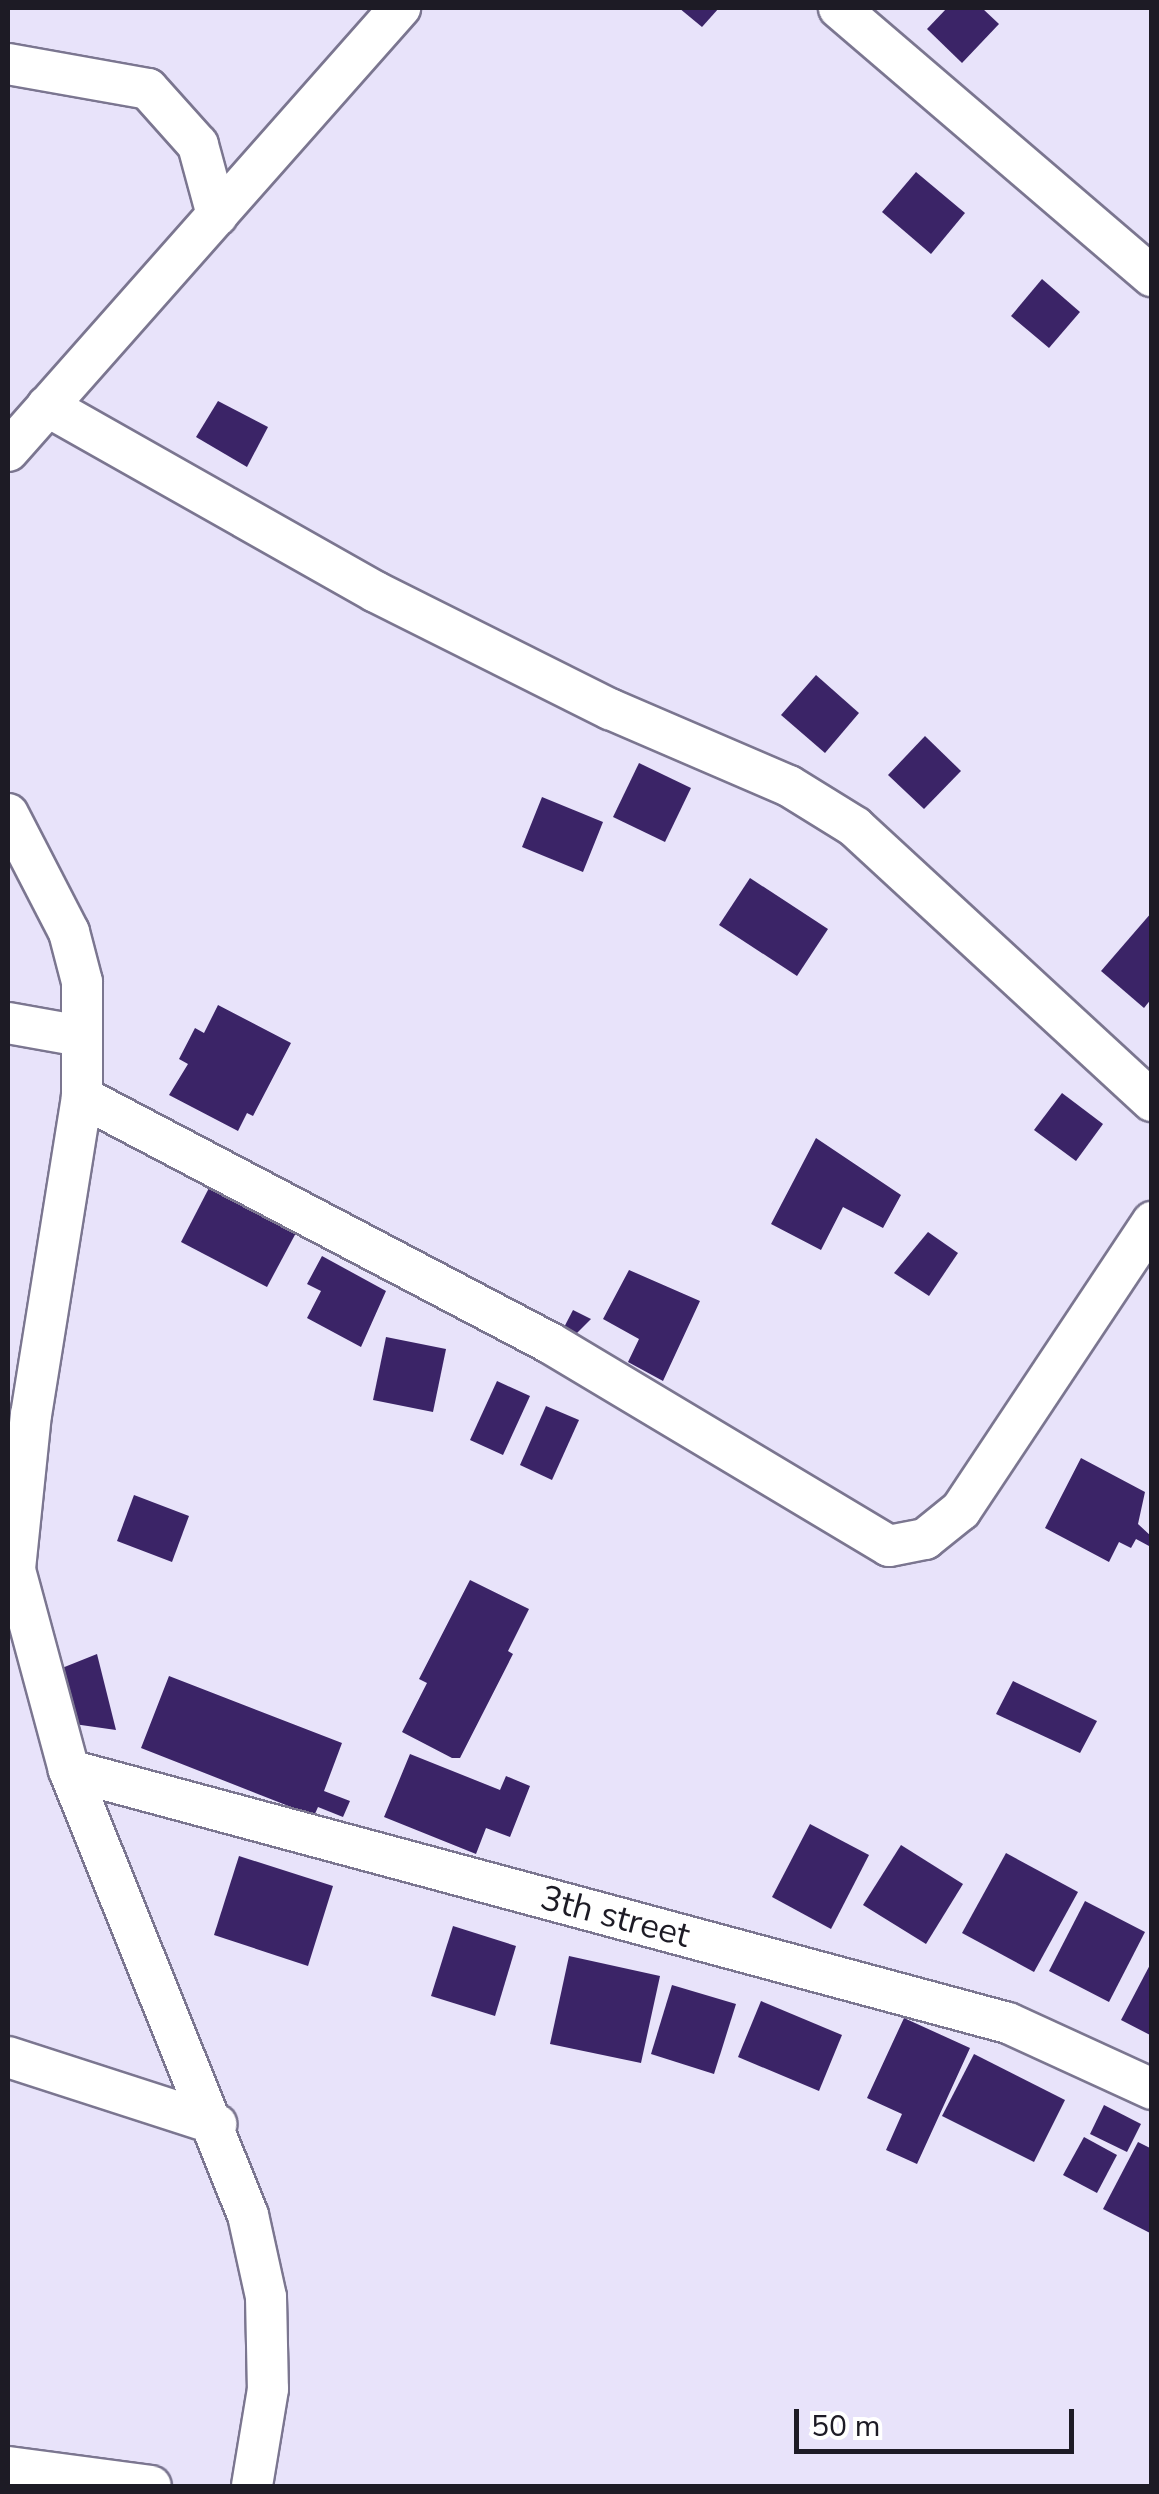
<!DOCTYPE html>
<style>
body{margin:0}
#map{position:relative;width:1159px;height:2494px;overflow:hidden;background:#e8e3fa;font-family:"Nunito Sans",sans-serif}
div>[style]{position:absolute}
.building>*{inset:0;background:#3b2467}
.roads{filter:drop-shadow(2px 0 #7b7690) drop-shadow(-2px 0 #7b7690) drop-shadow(0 2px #7b7690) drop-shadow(0 -2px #7b7690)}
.minor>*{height:40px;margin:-20px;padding:0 20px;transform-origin:20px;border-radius:20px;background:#fff}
span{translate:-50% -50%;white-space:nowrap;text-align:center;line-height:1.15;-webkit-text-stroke:10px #fff;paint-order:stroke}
.street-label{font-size:35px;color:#1d1b25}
.frame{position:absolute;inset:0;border:10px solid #1d1b25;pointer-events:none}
.scale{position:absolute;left:794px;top:2409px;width:280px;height:45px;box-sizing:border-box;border:5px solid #1d1b25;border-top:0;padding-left:12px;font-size:30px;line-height:35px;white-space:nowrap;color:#1d1b25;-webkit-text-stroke:8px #fff;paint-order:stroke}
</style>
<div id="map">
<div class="building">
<div style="clip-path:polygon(679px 8px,719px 8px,702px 27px)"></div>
<div style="clip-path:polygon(947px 8px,982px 8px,999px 24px,962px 63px,927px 29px)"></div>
<div style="clip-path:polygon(916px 172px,965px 213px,931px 254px,882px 212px)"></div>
<div style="clip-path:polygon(1042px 279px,1080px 312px,1049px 348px,1011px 316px)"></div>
<div style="clip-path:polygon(218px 401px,268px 427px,247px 467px,196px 437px)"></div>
<div style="clip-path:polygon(816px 675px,859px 713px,825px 753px,781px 715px)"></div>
<div style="clip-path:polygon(925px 736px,961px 771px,924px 809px,888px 775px)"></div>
<div style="clip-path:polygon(639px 763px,691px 788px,665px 842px,613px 817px)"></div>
<div style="clip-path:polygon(542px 797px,603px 822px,583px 872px,522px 847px)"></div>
<div style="clip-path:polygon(750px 878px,828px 929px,797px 976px,719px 925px)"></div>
<div style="clip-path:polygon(1152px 912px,1152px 998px,1144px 1008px,1101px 971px)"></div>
<div style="clip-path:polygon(218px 1005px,291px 1043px,253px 1116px,247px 1113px,238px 1131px,169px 1095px,188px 1064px,179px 1059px,195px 1028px,204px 1033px)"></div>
<div style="clip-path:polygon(1062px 1093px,1103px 1124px,1076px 1161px,1034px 1130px)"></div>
<div style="clip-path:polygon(816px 1138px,901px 1195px,883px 1228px,843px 1207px,821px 1250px,771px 1224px)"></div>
<div style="clip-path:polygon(210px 1186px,297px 1231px,267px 1287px,181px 1242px)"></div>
<div style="clip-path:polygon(928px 1232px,958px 1253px,929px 1296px,894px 1273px)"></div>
<div style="clip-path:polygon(322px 1256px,386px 1291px,361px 1347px,307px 1318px,321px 1291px,307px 1284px)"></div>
<div style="clip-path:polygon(629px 1270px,700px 1301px,663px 1381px,628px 1362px,639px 1339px,603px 1319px)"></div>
<div style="clip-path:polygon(573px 1310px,591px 1319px,568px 1342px,559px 1337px)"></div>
<div style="clip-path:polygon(386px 1337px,446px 1349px,433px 1412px,373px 1400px)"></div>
<div style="clip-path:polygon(497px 1381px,530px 1396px,503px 1455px,470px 1440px)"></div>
<div style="clip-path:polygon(546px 1406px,579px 1420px,552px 1480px,520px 1465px)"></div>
<div style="clip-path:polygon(1081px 1458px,1145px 1492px,1138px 1524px,1152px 1537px,1149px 1546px,1136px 1539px,1131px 1548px,1119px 1542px,1109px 1562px,1045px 1528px)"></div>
<div style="clip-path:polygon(134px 1495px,189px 1516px,172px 1562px,117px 1541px)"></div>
<div style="clip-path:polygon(470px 1580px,529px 1609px,508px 1651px,513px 1654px,460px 1758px,452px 1758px,402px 1732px,427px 1683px,419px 1679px)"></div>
<div style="clip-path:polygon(97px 1654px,116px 1730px,74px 1724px,57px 1670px)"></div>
<div style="clip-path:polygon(169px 1676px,342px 1743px,324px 1791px,350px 1801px,343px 1817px,318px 1807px,314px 1816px,141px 1748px)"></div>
<div style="clip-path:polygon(1013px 1681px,1097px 1721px,1080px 1753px,996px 1714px)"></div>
<div style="clip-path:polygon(410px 1754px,500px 1790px,506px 1776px,530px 1786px,510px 1837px,486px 1828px,476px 1854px,384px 1817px)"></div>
<div style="clip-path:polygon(810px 1824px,869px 1855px,831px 1929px,772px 1897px)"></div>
<div style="clip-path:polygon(901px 1845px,963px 1884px,926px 1944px,863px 1905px)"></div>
<div style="clip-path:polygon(1006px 1853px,1078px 1892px,1034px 1972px,962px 1933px)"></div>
<div style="clip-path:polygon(239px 1856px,333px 1886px,308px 1966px,214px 1935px)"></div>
<div style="clip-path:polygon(1085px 1901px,1145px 1932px,1109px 2002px,1049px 1971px)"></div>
<div style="clip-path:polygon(453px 1926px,516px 1946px,495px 2016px,431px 1996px)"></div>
<div style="clip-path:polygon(569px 1956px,660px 1976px,641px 2063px,550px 2044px)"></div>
<div style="clip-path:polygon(1152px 1961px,1152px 2036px,1121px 2020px)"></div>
<div style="clip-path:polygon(672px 1985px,736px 2004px,714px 2074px,651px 2054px)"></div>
<div style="clip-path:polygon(761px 2001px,842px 2035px,819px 2091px,738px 2057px)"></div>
<div style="clip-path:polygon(904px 2018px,970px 2048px,917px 2164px,886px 2150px,902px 2114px,867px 2098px)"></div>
<div style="clip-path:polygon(974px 2054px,1065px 2100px,1034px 2162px,942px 2116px)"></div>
<div style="clip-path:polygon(1104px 2105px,1141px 2124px,1127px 2152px,1090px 2134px)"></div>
<div style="clip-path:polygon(1084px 2137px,1117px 2155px,1097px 2193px,1063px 2175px)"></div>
<div style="clip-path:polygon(1138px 2142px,1152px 2149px,1152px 2234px,1103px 2209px)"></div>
</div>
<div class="roads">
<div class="minor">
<div style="left:839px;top:8px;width:412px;rotate:40.6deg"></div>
<div style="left:8px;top:64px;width:142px;rotate:10.1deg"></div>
<div style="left:148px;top:89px;width:75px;rotate:48.2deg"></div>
<div style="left:198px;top:145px;width:73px;rotate:74.8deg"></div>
<div style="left:47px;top:406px;width:378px;rotate:29.5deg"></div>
<div style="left:376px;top:592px;width:262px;rotate:26.6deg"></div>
<div style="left:610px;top:709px;width:195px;rotate:23.3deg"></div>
<div style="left:789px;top:786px;width:78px;rotate:31.8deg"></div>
<div style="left:855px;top:827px;width:404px;rotate:42.7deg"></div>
<div style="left:8px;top:451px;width:592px;rotate:-48.5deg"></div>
<div style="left:8px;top:814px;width:133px;rotate:62.7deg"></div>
<div style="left:69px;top:932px;width:52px;rotate:75.4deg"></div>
<div style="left:82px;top:982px;width:115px;rotate:90deg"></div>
<div style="left:82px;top:1097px;width:321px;rotate:99.1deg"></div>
<div style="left:31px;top:1414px;width:157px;rotate:95.9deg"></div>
<div style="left:15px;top:1570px;width:207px;rotate:74.9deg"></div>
<div style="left:69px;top:1770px;width:480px;rotate:68.1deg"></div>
<div style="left:248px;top:2215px;width:84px;rotate:77.6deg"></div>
<div style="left:266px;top:2297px;width:92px;rotate:88.8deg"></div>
<div style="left:268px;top:2389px;width:98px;rotate:99.4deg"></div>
<div style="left:8px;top:1023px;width:74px;rotate:10.1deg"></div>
<div style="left:82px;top:1097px;width:529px;rotate:27.73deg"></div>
<div style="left:550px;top:1343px;width:395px;rotate:30.9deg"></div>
<div style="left:889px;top:1546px;width:37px;rotate:-11deg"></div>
<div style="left:925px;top:1539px;width:46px;rotate:-38.9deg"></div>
<div style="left:961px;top:1510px;width:346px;rotate:-56.4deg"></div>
<div style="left:69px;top:1770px;width:972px;rotate:15.08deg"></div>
<div style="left:1008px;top:2023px;width:158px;rotate:24.6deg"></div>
<div style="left:8px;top:2057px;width:219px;rotate:17.9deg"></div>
<div style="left:8px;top:2467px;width:144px;rotate:7.6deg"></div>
</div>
</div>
<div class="street-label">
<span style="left:615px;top:1917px;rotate:15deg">3th street</span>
</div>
<div class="frame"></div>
<div class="scale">50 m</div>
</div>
